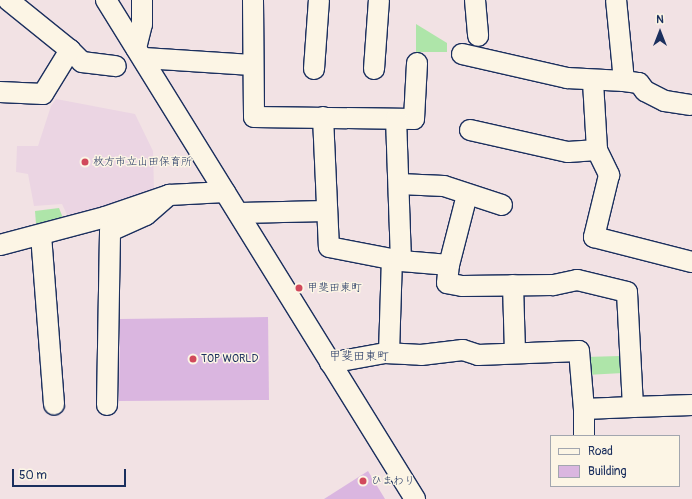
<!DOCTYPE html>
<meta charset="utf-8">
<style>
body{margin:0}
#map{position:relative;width:692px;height:499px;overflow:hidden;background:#f2e2e4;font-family:Pangolin,"Klee One",sans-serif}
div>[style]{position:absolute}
.built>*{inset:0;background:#ebd5e3}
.green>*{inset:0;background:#aee5a9}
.building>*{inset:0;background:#dab6e0}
.roads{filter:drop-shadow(1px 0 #1b2f5e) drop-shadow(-1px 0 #1b2f5e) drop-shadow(0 1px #1b2f5e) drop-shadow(0 -1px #1b2f5e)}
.minor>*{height:20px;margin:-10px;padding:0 10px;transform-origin:10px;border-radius:10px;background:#fcf5e5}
.dots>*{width:11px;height:11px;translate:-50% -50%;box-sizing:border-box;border:2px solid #fcf5e5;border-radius:50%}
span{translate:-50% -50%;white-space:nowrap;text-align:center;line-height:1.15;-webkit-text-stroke:3px #fcf5e5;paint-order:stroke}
.poi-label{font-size:11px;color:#1b2f5e}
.left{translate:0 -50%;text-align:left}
.neighbourhood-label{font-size:12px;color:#1b2f5e}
.legend{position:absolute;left:550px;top:435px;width:130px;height:52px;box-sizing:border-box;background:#fcf5e5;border:1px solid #a2a6af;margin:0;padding:5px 7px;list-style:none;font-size:12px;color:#1b2f5e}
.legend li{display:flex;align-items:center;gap:8px;height:20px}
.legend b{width:20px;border:1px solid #a2a6af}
.north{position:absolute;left:640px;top:12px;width:40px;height:40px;-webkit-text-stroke:3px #fcf5e5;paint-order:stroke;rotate:0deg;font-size:11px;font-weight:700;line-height:16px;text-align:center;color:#1b2f5e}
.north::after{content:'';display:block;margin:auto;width:14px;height:18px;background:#1b2f5e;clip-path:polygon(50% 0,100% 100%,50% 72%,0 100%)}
.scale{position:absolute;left:12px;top:469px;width:114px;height:18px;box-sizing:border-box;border:2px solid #1b2f5e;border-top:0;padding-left:5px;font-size:12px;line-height:14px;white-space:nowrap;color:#1b2f5e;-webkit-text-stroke:3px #fcf5e5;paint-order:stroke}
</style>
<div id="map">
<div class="built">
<div style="clip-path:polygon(56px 99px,135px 114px,153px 151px,154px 191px,70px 221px,62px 204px,34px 206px,28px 174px,16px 172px,17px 146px,38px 146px,51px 106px)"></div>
</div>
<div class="green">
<div style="clip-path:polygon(416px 24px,447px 43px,447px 52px,416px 52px)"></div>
<div style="clip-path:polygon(59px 208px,63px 218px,36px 224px,35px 211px)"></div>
<div style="clip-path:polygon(620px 356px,623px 373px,586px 375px,585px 357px)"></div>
</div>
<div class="building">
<div style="clip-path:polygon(268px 317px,269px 400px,119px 401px,120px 319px)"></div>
<div style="clip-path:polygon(368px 471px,385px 499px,324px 499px)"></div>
</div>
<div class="roads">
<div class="minor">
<div style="left:106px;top:0;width:587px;rotate:58.23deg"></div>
<div style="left:253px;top:0;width:117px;rotate:89.5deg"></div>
<div style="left:254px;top:117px;width:160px;rotate:0.7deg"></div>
<div style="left:414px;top:119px;width:56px;rotate:-86.9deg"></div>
<div style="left:475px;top:0;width:36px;rotate:85deg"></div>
<div style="left:136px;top:48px;width:25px;rotate:-76deg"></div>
<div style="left:142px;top:24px;width:24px;rotate:-90deg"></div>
<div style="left:70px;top:50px;width:17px;rotate:45deg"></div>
<div style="left:82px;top:62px;width:34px;rotate:7deg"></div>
<div style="left:462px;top:54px;width:108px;rotate:12.9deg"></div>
<div style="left:567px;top:78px;width:57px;rotate:3deg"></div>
<div style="left:624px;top:81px;width:81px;rotate:-95.6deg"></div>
<div style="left:144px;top:58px;width:108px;rotate:3.7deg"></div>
<div style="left:314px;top:69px;width:69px;rotate:-85.9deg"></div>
<div style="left:374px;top:69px;width:69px;rotate:-85.9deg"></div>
<div style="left:624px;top:81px;width:15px;rotate:8deg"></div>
<div style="left:639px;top:83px;width:10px;rotate:53deg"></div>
<div style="left:645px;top:91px;width:22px;rotate:27deg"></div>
<div style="left:665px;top:101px;width:25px;rotate:9deg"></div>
<div style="left:593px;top:82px;width:68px;rotate:86.6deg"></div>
<div style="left:597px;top:150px;width:28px;rotate:64deg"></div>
<div style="left:609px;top:175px;width:64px;rotate:103.6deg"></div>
<div style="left:594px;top:237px;width:101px;rotate:14.3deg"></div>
<div style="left:0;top:92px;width:43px;rotate:2.7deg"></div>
<div style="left:43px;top:94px;width:52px;rotate:-58.5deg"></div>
<div style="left:70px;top:50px;width:80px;rotate:-141.1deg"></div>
<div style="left:323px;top:117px;width:130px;rotate:87.4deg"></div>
<div style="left:329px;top:247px;width:73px;rotate:11deg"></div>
<div style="left:401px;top:261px;width:142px;rotate:-92deg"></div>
<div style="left:470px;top:130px;width:100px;rotate:12.7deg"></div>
<div style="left:568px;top:152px;width:29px;rotate:-4deg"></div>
<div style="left:399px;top:184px;width:45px;rotate:2.5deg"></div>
<div style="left:444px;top:186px;width:61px;rotate:18.1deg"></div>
<div style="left:240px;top:213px;width:86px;rotate:-1.3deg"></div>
<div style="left:41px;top:235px;width:170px;rotate:85.6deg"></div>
<div style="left:0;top:245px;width:109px;rotate:-14.9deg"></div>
<div style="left:105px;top:217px;width:68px;rotate:-19deg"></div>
<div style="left:169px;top:195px;width:56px;rotate:-3.1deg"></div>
<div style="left:449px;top:265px;width:72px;rotate:-75.6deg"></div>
<div style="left:513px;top:285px;width:68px;rotate:88.3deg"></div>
<div style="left:389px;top:353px;width:94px;rotate:-88.2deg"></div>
<div style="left:330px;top:363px;width:56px;rotate:-10.3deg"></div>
<div style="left:385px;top:353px;width:36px;rotate:3deg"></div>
<div style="left:421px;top:355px;width:42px;rotate:-6.8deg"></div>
<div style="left:463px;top:350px;width:16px;rotate:18deg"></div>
<div style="left:478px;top:355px;width:101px;rotate:-2.3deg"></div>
<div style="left:579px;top:351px;width:58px;rotate:85.1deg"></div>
<div style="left:584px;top:409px;width:49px;rotate:-2.3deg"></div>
<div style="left:633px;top:407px;width:115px;rotate:-93deg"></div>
<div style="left:627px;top:292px;width:51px;rotate:-166.5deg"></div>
<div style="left:577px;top:280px;width:25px;rotate:168deg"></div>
<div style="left:553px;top:285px;width:91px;rotate:179.4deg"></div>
<div style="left:462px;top:286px;width:15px;rotate:-169deg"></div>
<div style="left:447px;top:283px;width:18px;rotate:-84deg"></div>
<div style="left:449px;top:265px;width:48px;rotate:-175.2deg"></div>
<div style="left:107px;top:405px;width:174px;rotate:-89deg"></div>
<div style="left:110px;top:231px;width:39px;rotate:-24deg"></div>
<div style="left:146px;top:215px;width:30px;rotate:-41deg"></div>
<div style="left:633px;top:407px;width:59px;rotate:-1.9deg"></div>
<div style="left:584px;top:409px;width:26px;rotate:90deg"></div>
</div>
</div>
<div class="dots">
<div style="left:85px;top:162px;background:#d1495b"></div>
<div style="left:299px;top:288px;background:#d1495b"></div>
<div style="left:193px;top:359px;background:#d1495b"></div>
<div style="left:363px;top:481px;background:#d1495b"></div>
</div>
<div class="poi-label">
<span class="left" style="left:93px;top:162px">枚方市立山田保育所</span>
<span class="left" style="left:307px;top:288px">甲斐田東町</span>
<span class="left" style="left:201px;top:359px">TOP WORLD</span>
<span class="left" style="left:371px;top:481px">ひまわり</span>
</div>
<div class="neighbourhood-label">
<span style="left:359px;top:357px">甲斐田東町</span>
</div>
<ul class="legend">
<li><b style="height:5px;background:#fcf5e5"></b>Road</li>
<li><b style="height:11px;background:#dab6e0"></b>Building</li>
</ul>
<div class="north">N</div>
<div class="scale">50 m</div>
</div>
